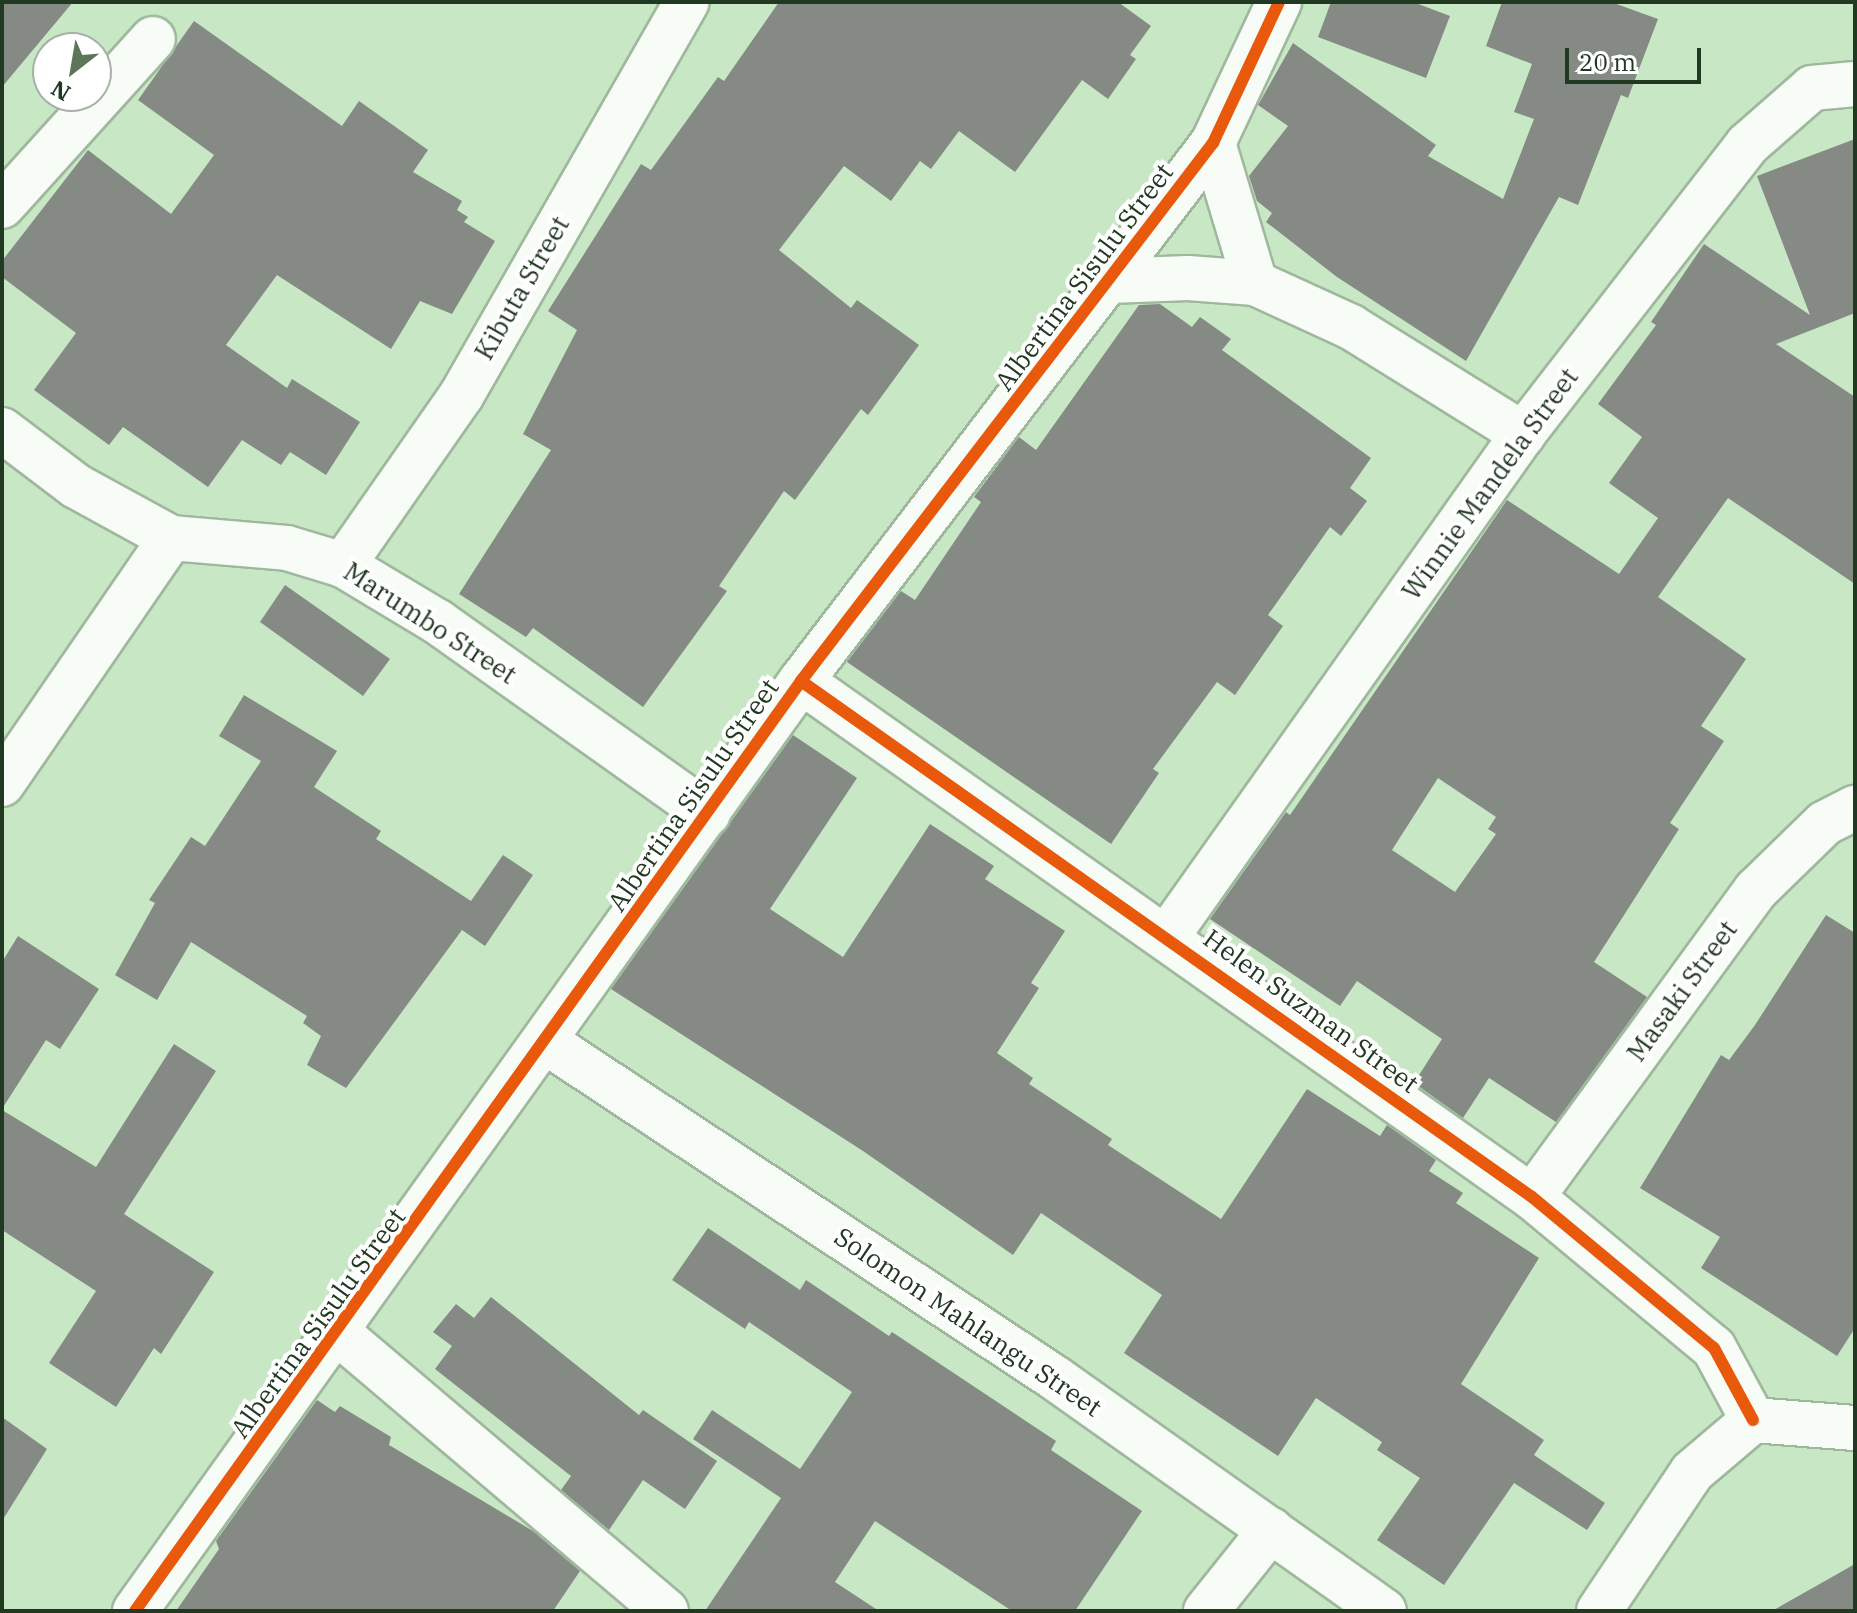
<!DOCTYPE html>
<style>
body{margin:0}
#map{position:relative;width:1857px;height:1613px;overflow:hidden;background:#c8e8c5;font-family:"IBM Plex Serif",serif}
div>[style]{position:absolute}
.building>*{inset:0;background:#858a85}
.roads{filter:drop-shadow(2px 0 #9fb89d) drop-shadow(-2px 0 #9fb89d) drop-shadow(0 2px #9fb89d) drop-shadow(0 -2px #9fb89d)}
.minor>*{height:44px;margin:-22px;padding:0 22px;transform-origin:22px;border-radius:22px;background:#f7fcf6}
.cycleway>*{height:12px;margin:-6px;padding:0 6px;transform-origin:6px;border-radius:6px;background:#e8590c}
span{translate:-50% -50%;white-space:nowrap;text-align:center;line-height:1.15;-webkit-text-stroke:8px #fff;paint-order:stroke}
.street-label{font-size:26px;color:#223921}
.frame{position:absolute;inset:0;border:4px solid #223921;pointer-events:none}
.north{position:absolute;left:32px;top:32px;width:80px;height:80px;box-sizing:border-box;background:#fff;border:2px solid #a7b0a6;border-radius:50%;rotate:211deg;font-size:22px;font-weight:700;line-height:32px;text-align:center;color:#223921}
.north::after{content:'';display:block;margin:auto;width:28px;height:36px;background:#5c765a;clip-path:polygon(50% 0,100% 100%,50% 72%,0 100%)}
.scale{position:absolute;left:1565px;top:48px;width:136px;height:36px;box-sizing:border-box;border:4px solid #223921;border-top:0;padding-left:10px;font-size:24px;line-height:28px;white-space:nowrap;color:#223921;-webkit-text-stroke:6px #fff;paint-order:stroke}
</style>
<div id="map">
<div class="building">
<div style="clip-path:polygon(2px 2px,73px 2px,2px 87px)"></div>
<div style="clip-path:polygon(779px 2px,1118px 2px,1151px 26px,1130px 55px,1136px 59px,1108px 99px,1082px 80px,1015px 172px,959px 131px,931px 169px,920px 161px,891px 201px,844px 166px,779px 250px,851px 308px,857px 300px,919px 345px,868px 415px,861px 409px,795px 500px,784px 491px,719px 586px,727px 591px,643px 707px,533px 628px,526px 637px,459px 594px,551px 450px,523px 434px,577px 330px,548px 311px,641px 164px,651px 170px,718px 77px,724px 81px)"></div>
<div style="clip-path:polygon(1331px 2px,1413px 2px,1450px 16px,1426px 78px,1318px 37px)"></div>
<div style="clip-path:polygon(1502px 2px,1611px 2px,1658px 19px,1628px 98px,1621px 95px,1578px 205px,1559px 197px,1466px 361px,1337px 277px,1266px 222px,1272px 213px,1257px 201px,1249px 176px,1288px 126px,1258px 105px,1293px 43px,1436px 145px,1428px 156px,1503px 199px,1534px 119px,1514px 112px,1532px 64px,1486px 46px)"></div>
<div style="clip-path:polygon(194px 21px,342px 126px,359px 101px,428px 150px,413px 172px,462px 201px,457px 210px,468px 217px,464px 222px,495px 241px,452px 314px,420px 301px,391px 349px,277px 275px,226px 345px,287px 388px,292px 379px,360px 422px,326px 475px,290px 452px,281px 465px,242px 440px,208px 487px,123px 427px,109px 445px,34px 390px,76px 333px,2px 277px,2px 261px,88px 150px,171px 214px,214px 155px,138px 100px)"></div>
<div style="clip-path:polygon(evenodd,1855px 139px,1855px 313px,1776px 344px,1855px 397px,1855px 584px,1728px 498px,1658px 597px,1746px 659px,1701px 726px,1724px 741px,1670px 823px,1679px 829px,1594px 962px,1647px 997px,1556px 1122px,1489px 1078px,1463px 1118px,1414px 1083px,1442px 1039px,1357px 981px,1340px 1006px,1210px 919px,1286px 812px,1290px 815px,1507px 500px,1619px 574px,1658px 518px,1609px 483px,1642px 437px,1598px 404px,1656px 325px,1651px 322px,1704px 244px,1810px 315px,1757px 176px,1855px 139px,1438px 778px,1496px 817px,1488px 829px,1496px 834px,1455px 892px,1392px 850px,1438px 778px)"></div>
<div style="clip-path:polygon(1160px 304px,1192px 327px,1200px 317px,1231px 339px,1222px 350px,1371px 458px,1350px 488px,1367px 501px,1341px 536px,1330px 527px,1268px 615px,1283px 626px,1235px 695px,1217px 682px,1153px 769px,1159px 773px,1111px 844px,847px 662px,901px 591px,915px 600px,981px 502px,974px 497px,1019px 437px,1036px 450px,1139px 305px)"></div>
<div style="clip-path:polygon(285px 585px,390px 659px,363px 696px,260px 622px)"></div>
<div style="clip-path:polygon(244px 695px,337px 751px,314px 787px,381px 831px,376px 839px,471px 901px,503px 855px,533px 875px,485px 946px,462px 930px,346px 1088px,307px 1065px,321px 1036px,303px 1023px,307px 1016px,191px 942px,157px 1000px,115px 975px,155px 903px,149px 900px,191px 837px,205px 846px,261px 761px,219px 736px)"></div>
<div style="clip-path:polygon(793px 735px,857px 778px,770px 909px,843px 957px,930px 824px,994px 866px,985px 879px,1065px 931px,1031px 983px,1039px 988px,997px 1053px,1033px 1078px,1029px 1084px,1112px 1139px,1108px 1145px,1221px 1219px,1307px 1089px,1380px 1136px,1387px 1125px,1436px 1160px,1429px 1171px,1463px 1193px,1456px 1203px,1539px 1258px,1461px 1384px,1544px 1440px,1534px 1455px,1605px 1503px,1587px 1530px,1514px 1483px,1444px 1585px,1377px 1540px,1420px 1478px,1377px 1450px,1382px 1442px,1316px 1398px,1278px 1456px,1124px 1353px,1162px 1295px,1041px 1213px,1013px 1255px,863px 1151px,611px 989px)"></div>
<div style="clip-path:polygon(1826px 915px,1855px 933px,1855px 1328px,1837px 1356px,1701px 1268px,1720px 1237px,1640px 1188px,1721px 1055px,1729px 1060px,1755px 1025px)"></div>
<div style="clip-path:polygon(18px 936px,99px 989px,60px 1049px,46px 1040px,2px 1109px,2px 962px)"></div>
<div style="clip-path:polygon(174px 1044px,216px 1071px,124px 1214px,214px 1272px,161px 1354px,154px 1348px,116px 1407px,49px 1363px,96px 1291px,2px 1230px,2px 1110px,96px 1167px)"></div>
<div style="clip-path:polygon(708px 1228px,800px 1290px,806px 1280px,889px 1336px,892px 1332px,1056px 1441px,1051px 1450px,1142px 1511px,1075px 1611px,1012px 1611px,875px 1521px,835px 1582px,879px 1611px,705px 1611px,781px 1498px,693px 1439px,712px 1410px,800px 1469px,852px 1392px,749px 1322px,745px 1329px,672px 1280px)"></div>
<div style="clip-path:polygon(491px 1297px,639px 1415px,643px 1410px,717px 1461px,685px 1509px,643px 1480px,609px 1530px,561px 1490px,571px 1476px,435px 1369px,452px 1346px,433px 1332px,456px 1304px,474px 1318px)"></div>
<div style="clip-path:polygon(317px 1400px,335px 1412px,340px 1406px,391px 1437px,389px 1445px,533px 1531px,580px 1571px,553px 1611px,176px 1611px,219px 1549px,216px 1541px)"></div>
<div style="clip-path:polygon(2px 1417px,47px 1449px,2px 1521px)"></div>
<div style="clip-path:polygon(1855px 1564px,1855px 1611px,1772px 1611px)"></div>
</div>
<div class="roads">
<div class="minor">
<div style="left:1213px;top:143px;width:146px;rotate:73.3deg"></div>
<div style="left:2px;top:206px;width:225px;rotate:-47.9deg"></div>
<div style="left:1110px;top:281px;width:78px;rotate:-2.2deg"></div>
<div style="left:1188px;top:278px;width:67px;rotate:4.3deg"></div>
<div style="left:1255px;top:283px;width:106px;rotate:24.6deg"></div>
<div style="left:1351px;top:327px;width:203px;rotate:31.9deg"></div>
<div style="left:2px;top:430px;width:93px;rotate:37.1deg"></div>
<div style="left:76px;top:486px;width:108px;rotate:28.7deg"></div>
<div style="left:171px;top:538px;width:116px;rotate:4.9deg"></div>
<div style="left:287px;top:548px;width:59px;rotate:16.9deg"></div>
<div style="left:343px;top:565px;width:111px;rotate:31deg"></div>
<div style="left:438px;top:622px;width:331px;rotate:35.4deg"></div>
<div style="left:343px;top:565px;width:206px;rotate:-55.1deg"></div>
<div style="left:461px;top:396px;width:454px;rotate:-60.2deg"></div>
<div style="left:801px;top:681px;width:895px;rotate:35.22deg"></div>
<div style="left:1532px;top:1197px;width:236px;rotate:39.7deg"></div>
<div style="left:1714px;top:1348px;width:82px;rotate:61.6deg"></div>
<div style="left:2px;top:784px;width:298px;rotate:-55.5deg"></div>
<div style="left:1168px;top:935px;width:614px;rotate:-54.68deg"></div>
<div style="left:1523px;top:434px;width:366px;rotate:-52.2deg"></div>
<div style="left:1747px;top:145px;width:86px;rotate:-41.2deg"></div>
<div style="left:1812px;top:88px;width:43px;rotate:-5.3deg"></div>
<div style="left:546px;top:1042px;width:610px;rotate:33.43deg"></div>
<div style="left:1055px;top:1378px;width:403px;rotate:35.3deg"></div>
<div style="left:1532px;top:1197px;width:380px;rotate:-53.9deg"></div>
<div style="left:1756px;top:890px;width:96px;rotate:-44.2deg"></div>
<div style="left:1825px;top:823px;width:34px;rotate:-27deg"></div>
<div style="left:338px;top:1333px;width:430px;rotate:40.3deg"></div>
<div style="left:135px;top:1611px;width:1144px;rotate:-54.39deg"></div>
<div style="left:801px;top:681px;width:678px;rotate:-52.56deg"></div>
<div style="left:1213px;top:143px;width:156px;rotate:-64.9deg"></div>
<div style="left:1206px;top:1611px;width:104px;rotate:-51.3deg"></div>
<div style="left:1599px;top:1611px;width:167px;rotate:-56.2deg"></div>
<div style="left:1692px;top:1472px;width:80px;rotate:-40.4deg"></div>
<div style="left:1753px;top:1420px;width:102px;rotate:4.5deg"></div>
</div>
</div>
<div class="cycleway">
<div style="left:801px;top:681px;width:895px;rotate:35.22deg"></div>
<div style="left:1532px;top:1197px;width:236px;rotate:39.7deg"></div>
<div style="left:1714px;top:1348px;width:82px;rotate:61.6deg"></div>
<div style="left:135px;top:1611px;width:1144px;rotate:-54.39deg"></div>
<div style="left:801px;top:681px;width:678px;rotate:-52.56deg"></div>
<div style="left:1213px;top:143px;width:156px;rotate:-64.9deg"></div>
</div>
<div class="street-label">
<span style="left:1084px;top:277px;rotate:-53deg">Albertina Sisulu Street</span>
<span style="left:522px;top:288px;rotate:-60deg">Kibuta Street</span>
<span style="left:1490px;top:484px;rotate:-54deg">Winnie Mandela Street</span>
<span style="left:430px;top:623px;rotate:33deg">Marumbo Street</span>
<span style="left:693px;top:795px;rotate:-55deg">Albertina Sisulu Street</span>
<span style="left:1682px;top:991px;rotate:-54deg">Masaki Street</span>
<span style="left:1311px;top:1011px;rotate:36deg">Helen Suzman Street</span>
<span style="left:968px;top:1322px;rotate:34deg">Solomon Mahlangu Street</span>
<span style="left:318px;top:1323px;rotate:-54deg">Albertina Sisulu Street</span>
</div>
<div class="frame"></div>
<div class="north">N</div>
<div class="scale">20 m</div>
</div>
